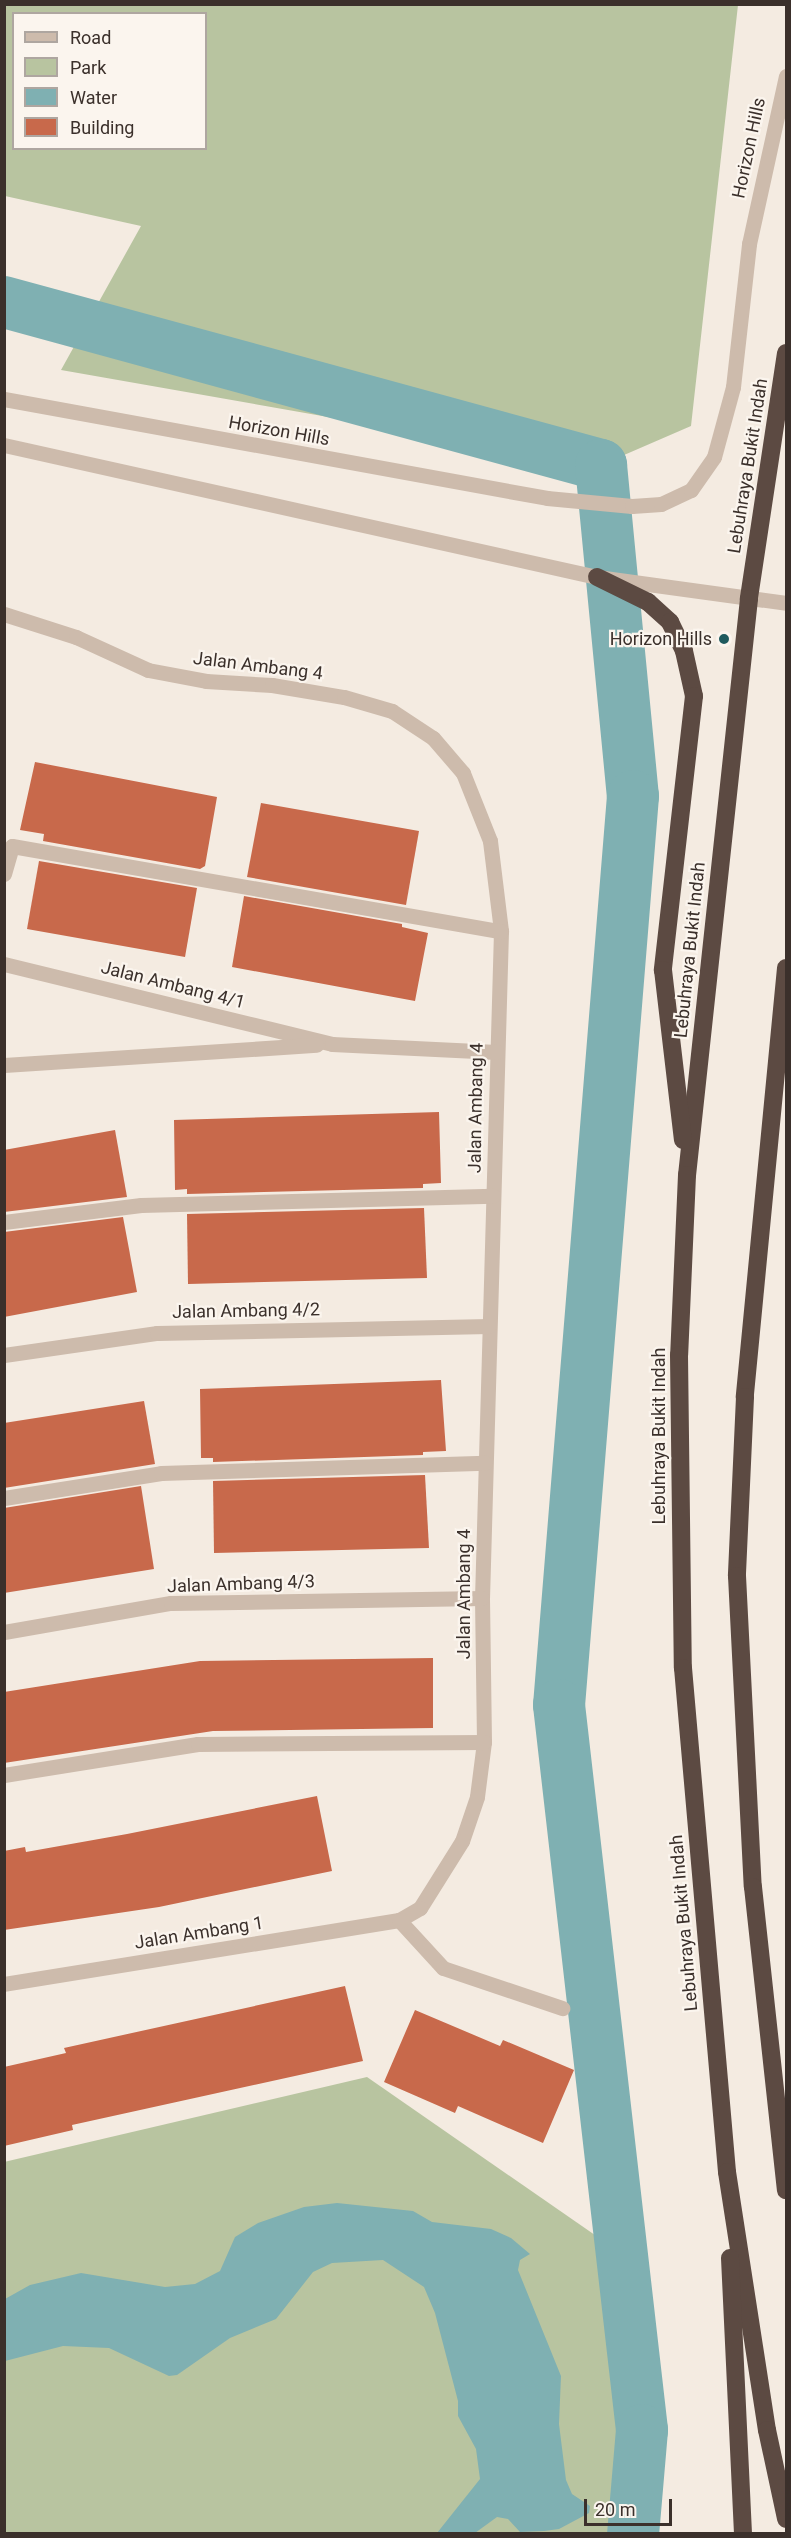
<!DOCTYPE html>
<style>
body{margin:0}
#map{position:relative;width:791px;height:2538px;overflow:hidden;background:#f4ebe1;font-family:Roboto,sans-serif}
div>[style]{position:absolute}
.green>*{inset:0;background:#b8c4a0}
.water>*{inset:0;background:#7fb0b2}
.river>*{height:52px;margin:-26px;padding:0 26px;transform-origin:26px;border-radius:26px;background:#7fb0b2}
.building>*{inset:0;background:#c8694b}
.minor>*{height:15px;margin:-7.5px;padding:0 7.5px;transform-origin:7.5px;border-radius:7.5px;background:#cdbbac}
.highway>*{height:18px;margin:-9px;padding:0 9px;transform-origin:9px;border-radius:9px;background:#5c4a42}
.dots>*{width:16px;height:16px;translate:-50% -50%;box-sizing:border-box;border:3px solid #fbf5ee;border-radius:50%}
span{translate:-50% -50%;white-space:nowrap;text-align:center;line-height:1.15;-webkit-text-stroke:4.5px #fbf5ee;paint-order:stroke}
.street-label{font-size:18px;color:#3b302b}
.poi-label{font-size:18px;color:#3b302b}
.right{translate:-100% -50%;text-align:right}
.frame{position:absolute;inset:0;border:6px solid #3b302b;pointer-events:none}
.legend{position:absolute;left:12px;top:12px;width:195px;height:138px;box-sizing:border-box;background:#fbf5ee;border:2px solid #aea6a0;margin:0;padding:8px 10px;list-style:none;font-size:18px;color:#3b302b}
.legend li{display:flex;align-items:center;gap:12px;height:30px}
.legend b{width:30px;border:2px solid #aea6a0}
.scale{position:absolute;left:584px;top:2499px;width:88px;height:27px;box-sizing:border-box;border:3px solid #3b302b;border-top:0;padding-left:8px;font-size:18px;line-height:21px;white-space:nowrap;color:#3b302b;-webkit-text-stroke:4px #fbf5ee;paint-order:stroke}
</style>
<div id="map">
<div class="green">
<div style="clip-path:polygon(evenodd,5px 4px,738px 5px,691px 426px,601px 465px,61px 370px,141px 226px,5px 196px,5px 4px,14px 14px,206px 14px,206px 148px,14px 148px,14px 14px)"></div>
<div style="clip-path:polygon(367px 2077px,605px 2242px,633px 2451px,635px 2533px,5px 2533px,4px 2162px)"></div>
</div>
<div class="water">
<div style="clip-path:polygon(337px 2203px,413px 2211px,432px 2222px,491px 2229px,511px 2238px,530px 2254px,520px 2260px,518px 2270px,561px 2376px,559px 2424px,566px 2480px,572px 2494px,590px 2506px,589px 2513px,559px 2529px,544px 2531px,520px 2532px,508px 2519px,497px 2517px,475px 2533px,437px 2533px,480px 2479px,476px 2449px,458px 2416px,458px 2401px,435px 2313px,424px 2287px,383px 2260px,332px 2263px,313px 2272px,276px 2319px,230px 2338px,177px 2375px,169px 2376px,109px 2348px,63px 2346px,5px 2361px,5px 2299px,30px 2285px,81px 2273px,165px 2287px,195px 2284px,220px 2271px,235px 2237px,258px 2223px,304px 2207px)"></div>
</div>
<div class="river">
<div style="left:4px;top:302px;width:619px;rotate:15.27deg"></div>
<div style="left:601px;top:465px;width:333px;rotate:84.5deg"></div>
<div style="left:633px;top:796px;width:912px;rotate:94.65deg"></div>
<div style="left:559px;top:1705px;width:730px;rotate:83.47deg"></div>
<div style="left:642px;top:2430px;width:104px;rotate:94.9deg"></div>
</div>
<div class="building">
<div style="clip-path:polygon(35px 762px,217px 797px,205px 866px,200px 869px,43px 841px,44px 834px,20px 830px)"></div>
<div style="clip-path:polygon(261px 803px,419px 831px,406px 905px,247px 877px)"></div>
<div style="clip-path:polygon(39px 861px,197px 888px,185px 957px,27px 929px)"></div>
<div style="clip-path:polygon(244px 896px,402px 924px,402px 927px,428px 933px,415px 1001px,232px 967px)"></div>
<div style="clip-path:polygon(439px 1112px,441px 1183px,423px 1184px,423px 1188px,187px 1194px,187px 1189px,175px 1190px,174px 1120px)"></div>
<div style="clip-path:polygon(115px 1130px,127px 1197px,4px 1212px,4px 1150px)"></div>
<div style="clip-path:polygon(424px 1208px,427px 1278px,188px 1284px,187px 1214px)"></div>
<div style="clip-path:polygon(123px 1217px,137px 1292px,4px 1317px,4px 1232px)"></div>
<div style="clip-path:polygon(441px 1380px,446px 1451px,423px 1452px,423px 1455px,213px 1462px,213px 1458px,201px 1458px,200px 1389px)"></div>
<div style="clip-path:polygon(144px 1401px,155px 1464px,4px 1488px,4px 1423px)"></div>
<div style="clip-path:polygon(425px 1475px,429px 1548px,214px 1553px,213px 1481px)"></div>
<div style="clip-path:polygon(141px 1486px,154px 1569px,4px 1593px,4px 1508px)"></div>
<div style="clip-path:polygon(433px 1658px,433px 1728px,213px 1731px,4px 1763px,4px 1692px,200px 1661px)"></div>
<div style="clip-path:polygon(317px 1796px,332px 1871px,159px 1907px,4px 1930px,4px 1851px,25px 1847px,26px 1852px,127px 1834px)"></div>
<div style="clip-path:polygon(345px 1986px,363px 2061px,72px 2125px,73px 2130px,4px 2146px,4px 2067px,66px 2053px,64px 2048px)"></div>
<div style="clip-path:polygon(415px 2010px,500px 2046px,503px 2040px,574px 2070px,543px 2143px,458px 2106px,455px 2113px,384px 2082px)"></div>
</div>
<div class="minor">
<div style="left:4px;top:399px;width:552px;rotate:10.33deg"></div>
<div style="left:547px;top:498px;width:85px;rotate:5.4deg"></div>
<div style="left:632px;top:506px;width:29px;rotate:-4deg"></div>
<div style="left:661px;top:504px;width:33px;rotate:-25deg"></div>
<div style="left:691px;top:490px;width:40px;rotate:-55.1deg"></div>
<div style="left:714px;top:457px;width:73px;rotate:-74.8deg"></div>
<div style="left:733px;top:387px;width:144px;rotate:-83.6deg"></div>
<div style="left:749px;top:244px;width:172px;rotate:-77.6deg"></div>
<div style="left:4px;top:445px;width:608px;rotate:12.55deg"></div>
<div style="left:597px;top:577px;width:191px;rotate:7.8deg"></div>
<div style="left:4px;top:614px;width:76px;rotate:17.7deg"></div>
<div style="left:76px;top:637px;width:79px;rotate:24.6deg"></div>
<div style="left:148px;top:670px;width:59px;rotate:10.7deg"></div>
<div style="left:206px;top:681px;width:66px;rotate:3.5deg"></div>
<div style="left:272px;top:685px;width:73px;rotate:9.5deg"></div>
<div style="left:344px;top:697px;width:50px;rotate:16.3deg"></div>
<div style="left:392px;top:711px;width:49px;rotate:33.4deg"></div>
<div style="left:433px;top:738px;width:46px;rotate:49.4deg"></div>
<div style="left:463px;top:773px;width:73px;rotate:68.3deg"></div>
<div style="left:490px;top:841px;width:91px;rotate:83deg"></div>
<div style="left:501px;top:931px;width:667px;rotate:91.63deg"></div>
<div style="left:482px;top:1598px;width:144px;rotate:89.2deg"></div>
<div style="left:484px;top:1742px;width:55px;rotate:97.3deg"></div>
<div style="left:477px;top:1797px;width:46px;rotate:108.8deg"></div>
<div style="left:462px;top:1841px;width:79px;rotate:122.1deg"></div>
<div style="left:420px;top:1908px;width:24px;rotate:150deg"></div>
<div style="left:399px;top:1920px;width:400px;rotate:170.8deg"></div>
<div style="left:4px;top:874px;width:29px;rotate:-74deg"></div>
<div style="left:12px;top:846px;width:496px;rotate:9.9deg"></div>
<div style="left:4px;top:964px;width:338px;rotate:13.7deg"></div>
<div style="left:332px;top:1044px;width:165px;rotate:2.8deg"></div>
<div style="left:4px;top:1065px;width:313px;rotate:-3.7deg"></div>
<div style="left:4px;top:1222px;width:138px;rotate:-7.1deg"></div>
<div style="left:141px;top:1205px;width:352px;rotate:-1.5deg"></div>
<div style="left:4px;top:1355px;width:155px;rotate:-8.2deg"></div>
<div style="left:157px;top:1333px;width:332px;rotate:-1.2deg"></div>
<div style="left:4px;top:1498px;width:159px;rotate:-9deg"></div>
<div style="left:161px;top:1473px;width:324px;rotate:-1.8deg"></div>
<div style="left:4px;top:1632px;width:169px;rotate:-9.9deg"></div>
<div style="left:171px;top:1603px;width:311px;rotate:-0.9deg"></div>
<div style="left:4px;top:1775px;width:196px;rotate:-9.1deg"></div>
<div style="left:198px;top:1744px;width:286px;rotate:-0.4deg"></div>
<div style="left:399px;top:1920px;width:65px;rotate:47.5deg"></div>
<div style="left:443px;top:1968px;width:126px;rotate:18.6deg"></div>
</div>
<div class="highway">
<div style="left:786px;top:353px;width:249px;rotate:98.6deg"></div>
<div style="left:749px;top:599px;width:579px;rotate:96.14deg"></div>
<div style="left:687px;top:1175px;width:180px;rotate:92.5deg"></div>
<div style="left:679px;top:1355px;width:313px;rotate:89.3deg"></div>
<div style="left:683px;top:1668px;width:506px;rotate:85.01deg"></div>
<div style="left:727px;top:2172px;width:261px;rotate:81.2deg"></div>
<div style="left:767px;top:2430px;width:91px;rotate:77.9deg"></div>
<div style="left:597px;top:577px;width:57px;rotate:26.1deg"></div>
<div style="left:648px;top:602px;width:30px;rotate:42deg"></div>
<div style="left:670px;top:622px;width:32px;rotate:64deg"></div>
<div style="left:684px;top:651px;width:46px;rotate:77.5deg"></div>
<div style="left:694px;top:696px;width:276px;rotate:96.5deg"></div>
<div style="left:663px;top:970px;width:171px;rotate:83.3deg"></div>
<div style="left:786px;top:968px;width:431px;rotate:95.5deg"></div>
<div style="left:745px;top:1397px;width:179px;rotate:92.6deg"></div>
<div style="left:737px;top:1576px;width:311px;rotate:87.1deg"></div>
<div style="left:753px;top:1887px;width:305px;rotate:83.8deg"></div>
<div style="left:730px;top:2258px;width:276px;rotate:87.3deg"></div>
</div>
<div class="dots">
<div style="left:724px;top:639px;background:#1f5a5e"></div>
</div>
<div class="street-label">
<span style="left:749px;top:148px;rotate:-78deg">Horizon Hills</span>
<span style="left:279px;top:431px;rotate:10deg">Horizon Hills</span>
<span style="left:748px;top:466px;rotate:-81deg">Lebuhraya Bukit Indah</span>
<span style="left:258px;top:666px;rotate:7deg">Jalan Ambang 4</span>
<span style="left:690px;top:950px;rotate:-84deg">Lebuhraya Bukit Indah</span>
<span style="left:173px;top:985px;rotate:14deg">Jalan Ambang 4/1</span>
<span style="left:476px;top:1108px;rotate:-89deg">Jalan Ambang 4</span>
<span style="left:246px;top:1311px;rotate:-1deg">Jalan Ambang 4/2</span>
<span style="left:659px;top:1436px;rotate:-90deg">Lebuhraya Bukit Indah</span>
<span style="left:241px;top:1584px;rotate:-2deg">Jalan Ambang 4/3</span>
<span style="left:464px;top:1594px;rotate:-90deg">Jalan Ambang 4</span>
<span style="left:684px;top:1923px;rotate:-95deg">Lebuhraya Bukit Indah</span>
<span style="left:199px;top:1933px;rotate:-9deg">Jalan Ambang 1</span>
</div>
<div class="poi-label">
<span class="right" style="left:712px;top:639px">Horizon Hills</span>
</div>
<div class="frame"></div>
<ul class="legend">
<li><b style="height:8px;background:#cdbbac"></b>Road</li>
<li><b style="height:16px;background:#b8c4a0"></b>Park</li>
<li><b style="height:16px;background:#7fb0b2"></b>Water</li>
<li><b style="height:16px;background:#c8694b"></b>Building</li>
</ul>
<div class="scale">20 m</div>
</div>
